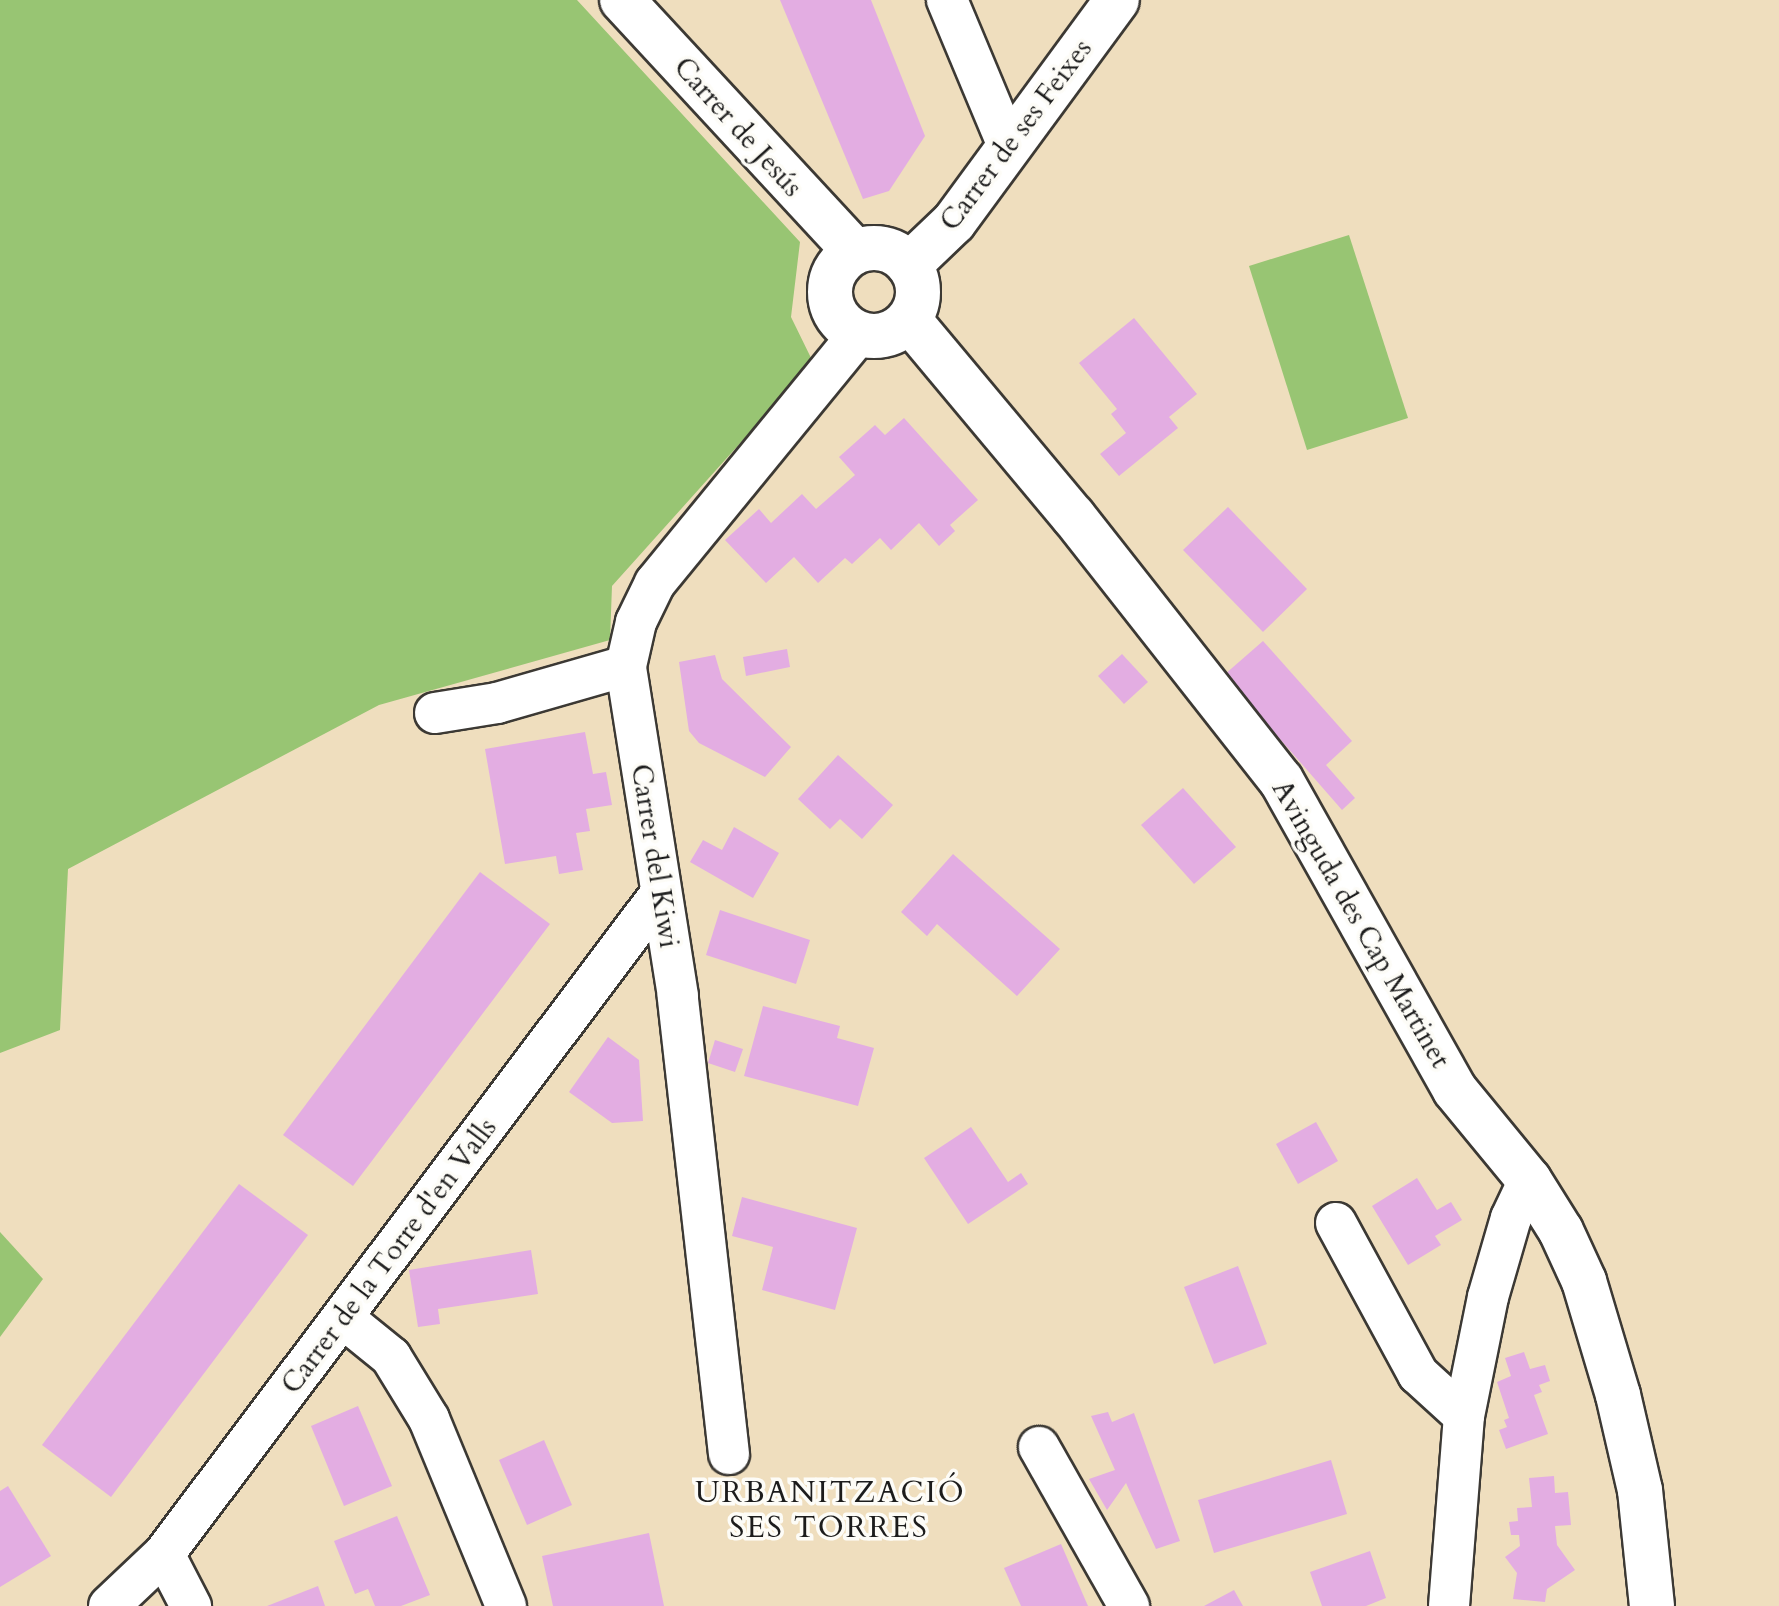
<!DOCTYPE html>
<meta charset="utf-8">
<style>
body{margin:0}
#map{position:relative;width:1779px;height:1606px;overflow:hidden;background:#efdebe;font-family:Cardo,serif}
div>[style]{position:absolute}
.green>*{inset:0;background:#98c573}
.building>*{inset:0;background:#e3ade2}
.roads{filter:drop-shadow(2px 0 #3c3934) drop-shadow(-2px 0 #3c3934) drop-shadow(0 2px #3c3934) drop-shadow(0 -2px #3c3934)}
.street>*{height:40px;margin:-20px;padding:0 20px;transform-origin:20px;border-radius:20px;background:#fff}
.secondary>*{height:44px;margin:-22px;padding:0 22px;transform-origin:22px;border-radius:22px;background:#fff}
.secondary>.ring{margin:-22px;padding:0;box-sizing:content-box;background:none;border:44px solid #fff;border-radius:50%}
span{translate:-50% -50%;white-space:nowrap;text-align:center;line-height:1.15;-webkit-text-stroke:7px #fdfcf7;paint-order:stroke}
.street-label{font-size:28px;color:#1c1c1c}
.neighbourhood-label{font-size:30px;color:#1c1c1c;letter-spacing:2px}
</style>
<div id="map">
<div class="green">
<div style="clip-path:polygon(0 0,577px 0,800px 242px,791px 317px,813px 362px,612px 586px,610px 640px,379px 705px,68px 869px,60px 1030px,0 1053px)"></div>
<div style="clip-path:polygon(1349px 235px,1408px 418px,1307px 450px,1249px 266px)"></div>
<div style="clip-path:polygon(0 1232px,43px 1279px,0 1337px)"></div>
</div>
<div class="building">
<div style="clip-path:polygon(780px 0,871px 0,925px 136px,889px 191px,863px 199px)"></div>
<div style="clip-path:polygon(1134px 318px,1197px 394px,1169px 417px,1178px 428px,1119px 476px,1100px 454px,1126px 433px,1111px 414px,1117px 409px,1079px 363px)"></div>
<div style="clip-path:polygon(904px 418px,978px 500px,950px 525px,955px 531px,939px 546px,919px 523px,891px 550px,880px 538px,852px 564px,845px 558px,818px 583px,794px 557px,766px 583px,725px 540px,759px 509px,771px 523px,802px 494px,816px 509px,855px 475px,839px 457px,875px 425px,885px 435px)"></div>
<div style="clip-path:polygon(1228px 507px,1307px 589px,1263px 632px,1183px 550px)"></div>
<div style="clip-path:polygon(1263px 641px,1352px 741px,1326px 765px,1355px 798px,1342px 810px,1224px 675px)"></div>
<div style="clip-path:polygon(787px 649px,790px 667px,746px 676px,743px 657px)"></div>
<div style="clip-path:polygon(1122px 654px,1148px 682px,1124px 704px,1098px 676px)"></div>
<div style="clip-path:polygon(715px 655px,722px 679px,791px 747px,765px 777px,699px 743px,689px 731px,679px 662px)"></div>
<div style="clip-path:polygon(585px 732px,593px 774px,606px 772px,612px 805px,586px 809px,590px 831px,576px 833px,583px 870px,559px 874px,556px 856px,505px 864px,485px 749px)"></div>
<div style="clip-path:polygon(838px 755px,893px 805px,862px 839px,840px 819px,830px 829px,798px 799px)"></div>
<div style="clip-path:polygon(1183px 788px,1236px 847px,1194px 884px,1141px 825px)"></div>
<div style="clip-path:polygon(734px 827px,779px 853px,753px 898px,690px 862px,703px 840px,722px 850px)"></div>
<div style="clip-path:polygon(953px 854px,1060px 949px,1017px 996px,937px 924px,927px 936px,901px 912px)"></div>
<div style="clip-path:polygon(480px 872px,550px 924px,353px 1186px,283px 1135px)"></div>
<div style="clip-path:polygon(720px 910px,810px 940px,796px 984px,706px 955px)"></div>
<div style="clip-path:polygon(763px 1006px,840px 1026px,837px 1038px,874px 1048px,858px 1106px,744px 1076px)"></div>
<div style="clip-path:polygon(608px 1037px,639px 1060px,643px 1121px,612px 1123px,569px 1092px)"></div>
<div style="clip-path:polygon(715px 1040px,743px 1049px,735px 1072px,708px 1063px)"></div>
<div style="clip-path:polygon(1316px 1122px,1338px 1161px,1298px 1184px,1276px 1144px)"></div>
<div style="clip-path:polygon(971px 1127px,1008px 1182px,1021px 1173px,1028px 1184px,968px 1224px,924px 1158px)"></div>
<div style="clip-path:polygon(1417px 1178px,1437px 1210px,1451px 1202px,1462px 1220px,1435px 1236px,1441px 1245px,1408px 1265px,1372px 1206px)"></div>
<div style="clip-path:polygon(239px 1184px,308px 1235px,111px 1497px,42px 1445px)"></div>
<div style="clip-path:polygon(742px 1197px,857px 1228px,835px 1310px,762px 1290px,773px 1247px,732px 1236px)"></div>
<div style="clip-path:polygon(531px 1250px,538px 1294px,438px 1309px,440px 1324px,418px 1327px,409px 1270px)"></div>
<div style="clip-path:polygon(1238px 1266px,1267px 1344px,1214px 1364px,1184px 1287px)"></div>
<div style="clip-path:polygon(1524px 1352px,1530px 1369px,1545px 1365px,1550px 1381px,1539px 1385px,1542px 1392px,1534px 1395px,1548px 1434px,1506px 1449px,1499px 1430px,1507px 1427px,1504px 1420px,1509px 1418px,1497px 1382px,1511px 1376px,1505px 1358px)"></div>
<div style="clip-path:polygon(358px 1406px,392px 1486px,344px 1506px,311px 1426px)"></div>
<div style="clip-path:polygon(1108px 1412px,1112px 1422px,1134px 1413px,1180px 1541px,1156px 1549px,1126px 1483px,1107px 1510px,1089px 1479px,1115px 1470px,1091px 1416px)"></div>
<div style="clip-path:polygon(544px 1440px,572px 1505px,527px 1525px,499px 1460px)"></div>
<div style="clip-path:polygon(1331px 1460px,1347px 1514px,1214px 1553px,1198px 1500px)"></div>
<div style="clip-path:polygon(1554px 1476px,1555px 1493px,1568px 1492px,1571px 1525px,1555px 1526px,1557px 1545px,1575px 1570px,1547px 1589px,1545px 1602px,1513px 1599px,1517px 1573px,1505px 1557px,1520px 1546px,1519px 1535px,1511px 1535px,1509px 1522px,1518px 1521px,1517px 1508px,1532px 1507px,1529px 1478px)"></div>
<div style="clip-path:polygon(8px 1486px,51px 1556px,0 1587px,0 1491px)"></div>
<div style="clip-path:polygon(397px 1516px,430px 1595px,401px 1606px,375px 1606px,368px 1589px,355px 1594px,334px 1541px)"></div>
<div style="clip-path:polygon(649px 1533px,664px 1606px,553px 1606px,542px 1556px)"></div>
<div style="clip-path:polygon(1061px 1544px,1088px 1606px,1021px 1606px,1004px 1568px)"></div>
<div style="clip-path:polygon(1370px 1551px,1386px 1598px,1366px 1606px,1322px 1606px,1310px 1572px)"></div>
<div style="clip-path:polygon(318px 1586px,325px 1606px,267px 1606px)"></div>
<div style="clip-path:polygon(1234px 1590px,1243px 1606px,1204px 1606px)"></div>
</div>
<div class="roads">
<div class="street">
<div style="left:947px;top:0;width:158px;rotate:67.3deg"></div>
<div style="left:435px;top:713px;width:63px;rotate:-9.2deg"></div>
<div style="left:497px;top:703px;width:134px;rotate:-16deg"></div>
<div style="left:1336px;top:1223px;width:172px;rotate:61.5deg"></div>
<div style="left:1418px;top:1374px;width:62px;rotate:42.4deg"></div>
<div style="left:343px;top:1318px;width:62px;rotate:39.1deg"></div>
<div style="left:391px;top:1357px;width:73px;rotate:58.5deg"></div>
<div style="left:429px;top:1419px;width:202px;rotate:67.6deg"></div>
<div style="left:1039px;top:1447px;width:183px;rotate:60.5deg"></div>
<div style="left:729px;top:1454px;width:461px;rotate:-96.4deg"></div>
<div style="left:678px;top:996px;width:334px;rotate:-99deg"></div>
<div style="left:626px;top:666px;width:45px;rotate:-77.2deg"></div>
<div style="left:636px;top:622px;width:43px;rotate:-64deg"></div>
<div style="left:655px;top:583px;width:322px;rotate:-50.7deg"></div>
<div style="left:164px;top:1554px;width:59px;rotate:62.6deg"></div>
<div style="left:109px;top:1606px;width:76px;rotate:-43.4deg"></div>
<div style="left:164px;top:1554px;width:823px;rotate:-53.05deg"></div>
<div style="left:1449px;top:1606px;width:191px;rotate:-85.5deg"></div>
<div style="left:1464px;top:1416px;width:121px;rotate:-78.6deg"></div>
<div style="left:1488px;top:1297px;width:82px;rotate:-73.8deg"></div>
<div style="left:1511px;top:1218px;width:42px;rotate:-64.7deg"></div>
</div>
<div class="secondary">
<div style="left:622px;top:0;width:343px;rotate:47.2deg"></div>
<div class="ring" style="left:830px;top:248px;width:44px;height:44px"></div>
<div style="left:909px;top:265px;width:62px;rotate:-43.7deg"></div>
<div style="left:954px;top:222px;width:275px;rotate:-53.7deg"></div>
<div style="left:909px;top:320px;width:256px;rotate:50.1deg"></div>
<div style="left:1073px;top:516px;width:336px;rotate:51.8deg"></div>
<div style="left:1281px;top:780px;width:355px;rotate:60.7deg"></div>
<div style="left:1455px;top:1090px;width:117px;rotate:50.6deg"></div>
<div style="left:1529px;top:1180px;width:60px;rotate:57.9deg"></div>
<div style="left:1561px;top:1231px;width:55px;rotate:65.3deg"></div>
<div style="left:1584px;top:1281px;width:119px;rotate:73.4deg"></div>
<div style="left:1618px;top:1395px;width:98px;rotate:77deg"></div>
<div style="left:1640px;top:1490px;width:117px;rotate:84.1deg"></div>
</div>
</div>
<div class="street-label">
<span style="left:738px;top:127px;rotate:48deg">Carrer de Jesús</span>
<span style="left:1016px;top:135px;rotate:-53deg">Carrer de ses Feixes</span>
<span style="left:655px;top:856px;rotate:81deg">Carrer del Kiwi</span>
<span style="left:1361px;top:924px;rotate:60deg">Avinguda des Cap Martinet</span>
<span style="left:389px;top:1256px;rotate:-53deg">Carrer de la Torre d'en Valls</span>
</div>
<div class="neighbourhood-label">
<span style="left:829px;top:1510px">URBANITZACIÓ<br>SES TORRES</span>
</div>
</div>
